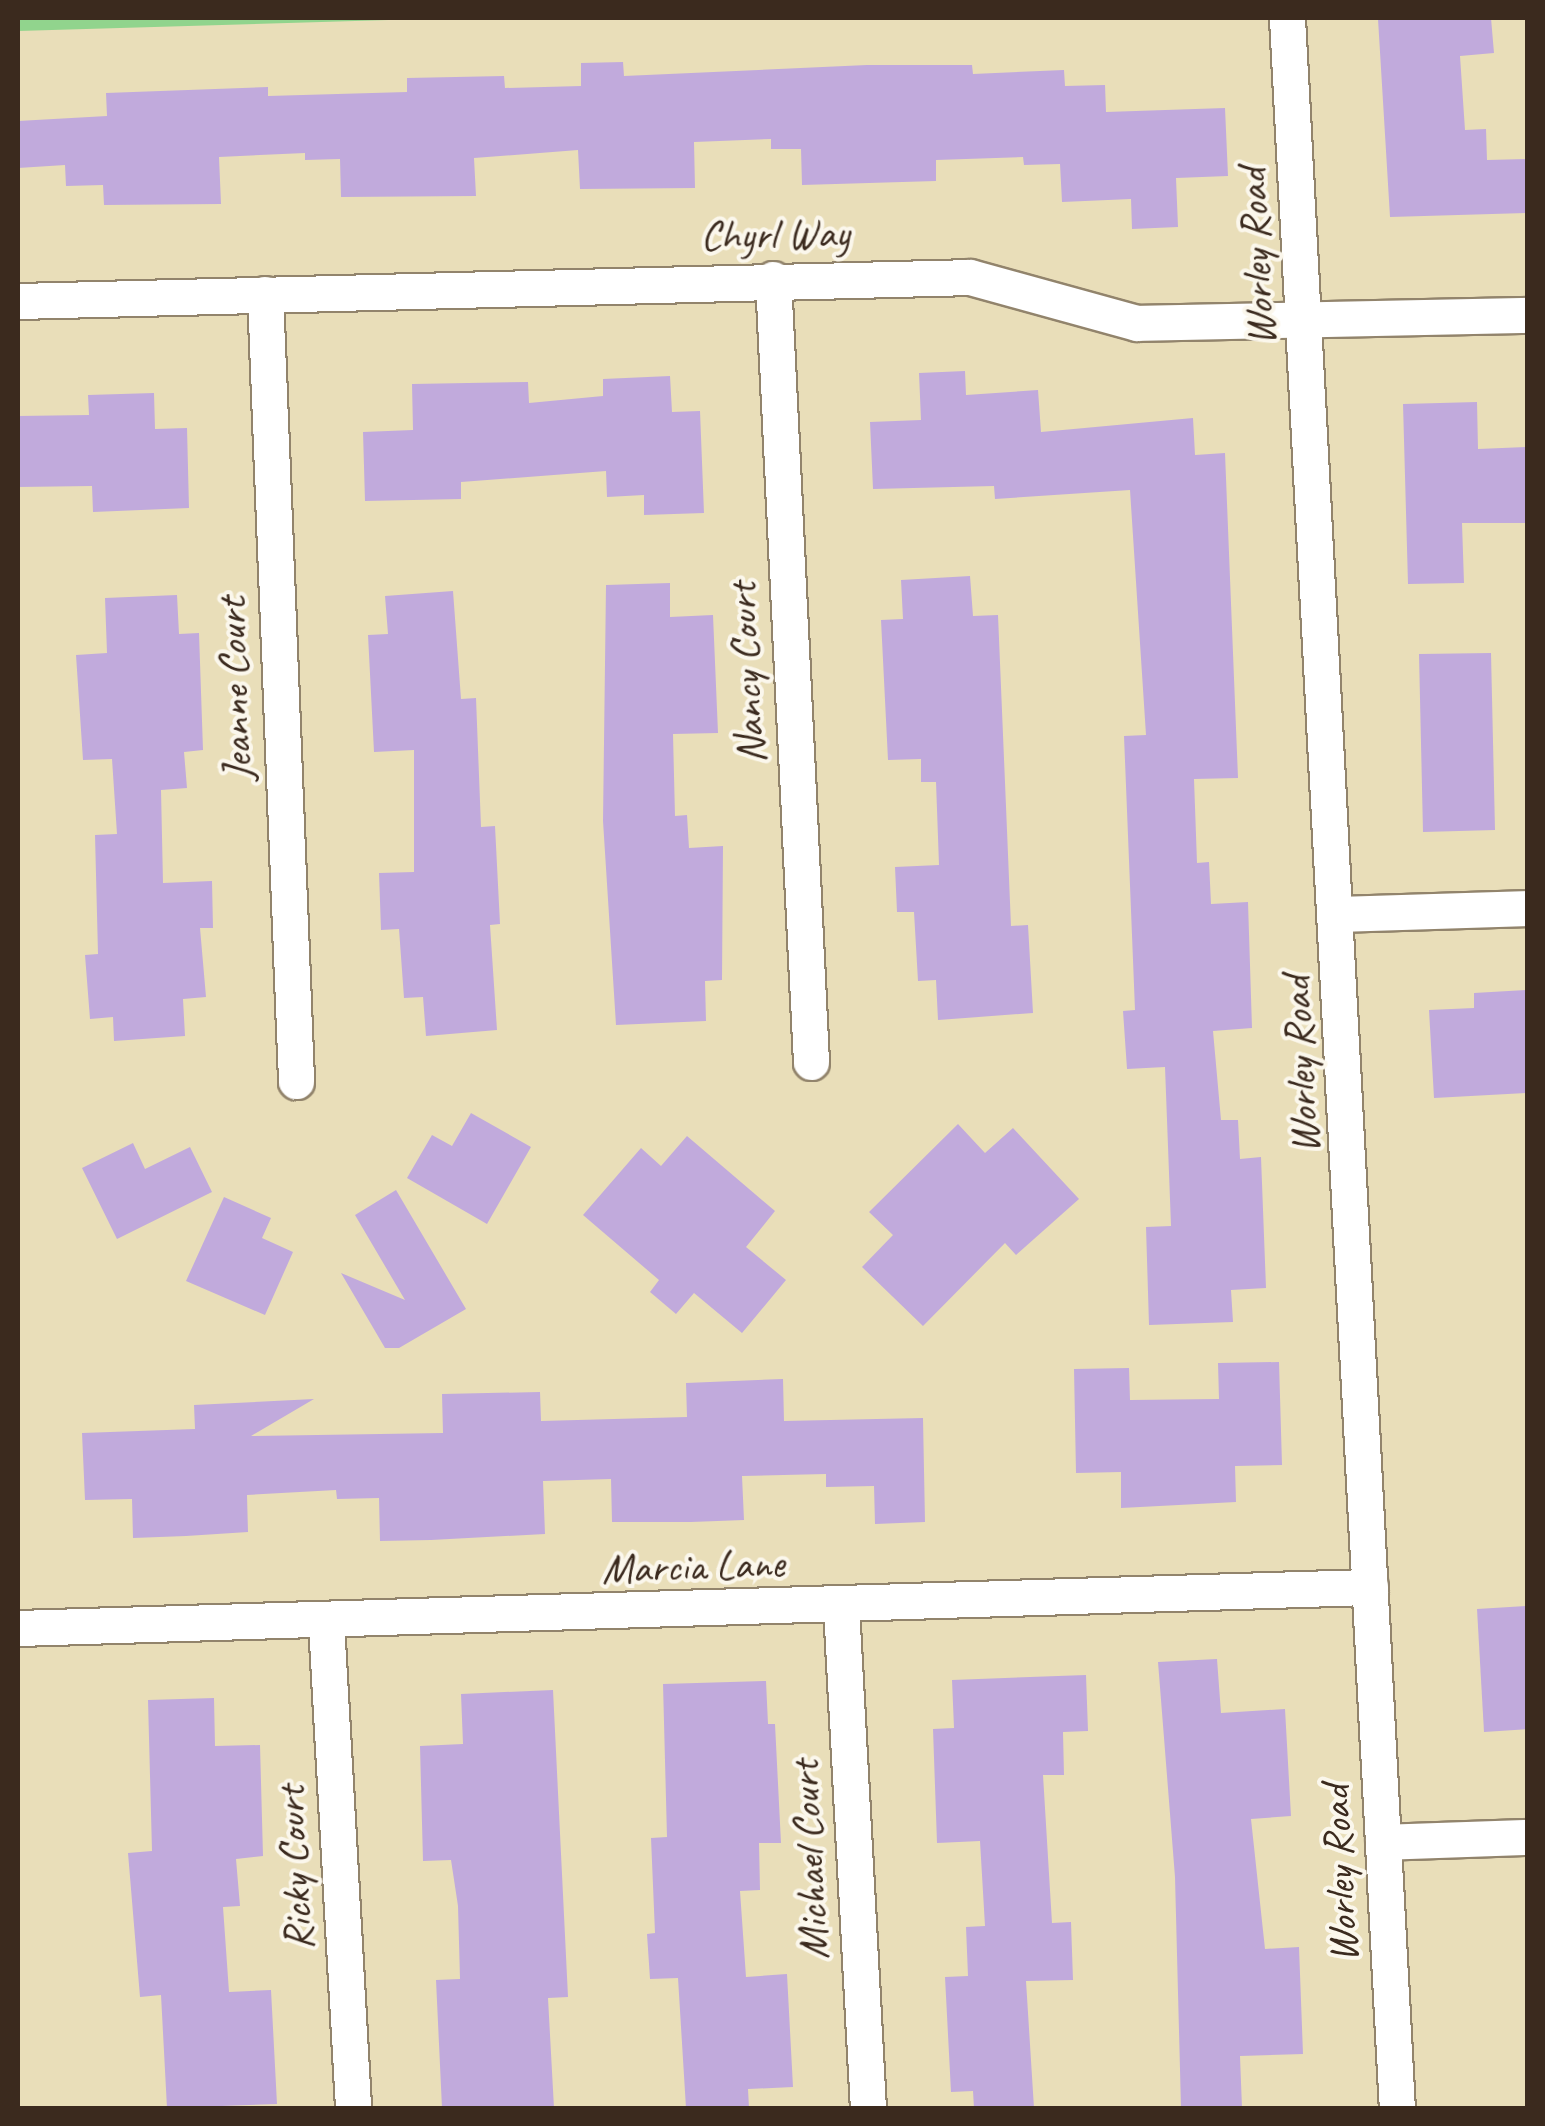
<!DOCTYPE html>
<style>
body{margin:0}
#map{position:relative;width:1545px;height:2126px;overflow:hidden;background:#e9deb9;font-family:Caveat,sans-serif}
div>[style]{position:absolute}
.green>*{inset:0;background:#91d48d}
.building>*{inset:0;background:#c1aadc}
.roads{filter:drop-shadow(2px 0 #92846c) drop-shadow(-2px 0 #92846c) drop-shadow(0 2px #92846c) drop-shadow(0 -2px #92846c)}
.street>*{height:35px;margin:-17.5px;padding:0 17.5px;transform-origin:17.5px;border-radius:17.5px;background:#fff}
span{translate:-50% -50%;white-space:nowrap;text-align:center;line-height:1.15;-webkit-text-stroke:8px #fbf7ec;paint-order:stroke}
.street-label{font-size:42px;color:#3b2a1e}
.frame{position:absolute;inset:0;border:20px solid #3b2a1e;pointer-events:none}
</style>
<div id="map">
<div class="green">
<div style="clip-path:polygon(18px 18px,456px 18px,18px 31px)"></div>
</div>
<div class="building">
<div style="clip-path:polygon(1491px 18px,1494px 53px,1460px 56px,1465px 130px,1486px 129px,1487px 160px,1528px 159px,1528px 213px,1390px 217px,1378px 19px)"></div>
<div style="clip-path:polygon(623px 62px,624px 76px,867px 65px,972px 65px,973px 74px,1064px 70px,1065px 86px,1105px 85px,1106px 112px,1225px 108px,1228px 176px,1176px 178px,1178px 227px,1132px 229px,1131px 199px,1062px 202px,1060px 164px,1024px 165px,1023px 157px,936px 160px,936px 181px,802px 185px,801px 149px,771px 149px,771px 139px,694px 142px,695px 188px,580px 189px,578px 150px,474px 158px,476px 196px,341px 197px,340px 159px,305px 160px,305px 153px,219px 157px,221px 204px,104px 205px,103px 185px,66px 186px,65px 165px,18px 168px,18px 121px,107px 116px,106px 93px,268px 87px,268px 96px,407px 92px,407px 78px,504px 76px,505px 88px,581px 86px,581px 63px)"></div>
<div style="clip-path:polygon(965px 371px,966px 395px,1038px 390px,1041px 432px,1193px 418px,1195px 455px,1225px 453px,1238px 778px,1194px 779px,1197px 863px,1209px 862px,1211px 904px,1248px 902px,1252px 1028px,1213px 1031px,1221px 1120px,1238px 1120px,1240px 1159px,1261px 1157px,1266px 1288px,1231px 1290px,1233px 1322px,1149px 1325px,1146px 1227px,1171px 1226px,1165px 1067px,1127px 1069px,1123px 1011px,1135px 1010px,1124px 736px,1146px 735px,1130px 490px,995px 499px,994px 486px,873px 489px,870px 422px,921px 420px,919px 373px)"></div>
<div style="clip-path:polygon(670px 376px,672px 412px,700px 411px,704px 513px,644px 515px,644px 495px,607px 497px,606px 471px,461px 482px,461px 499px,365px 501px,363px 432px,413px 430px,412px 384px,528px 382px,529px 403px,603px 396px,603px 379px)"></div>
<div style="clip-path:polygon(154px 393px,155px 429px,187px 428px,189px 508px,93px 512px,92px 486px,18px 487px,18px 416px,89px 415px,88px 395px)"></div>
<div style="clip-path:polygon(1477px 402px,1478px 449px,1528px 447px,1528px 523px,1462px 523px,1464px 583px,1408px 584px,1403px 404px)"></div>
<div style="clip-path:polygon(970px 576px,973px 616px,998px 615px,1011px 926px,1028px 925px,1033px 1013px,938px 1020px,936px 980px,918px 981px,914px 912px,897px 912px,895px 867px,939px 865px,936px 782px,921px 782px,921px 759px,888px 760px,881px 620px,903px 619px,901px 580px)"></div>
<div style="clip-path:polygon(670px 583px,670px 617px,713px 615px,718px 733px,673px 734px,675px 816px,687px 815px,689px 848px,723px 846px,722px 980px,705px 981px,706px 1021px,616px 1025px,603px 821px,606px 585px)"></div>
<div style="clip-path:polygon(453px 591px,461px 699px,476px 698px,481px 827px,495px 826px,500px 924px,490px 925px,497px 1030px,426px 1036px,423px 997px,404px 998px,399px 929px,381px 930px,379px 873px,414px 872px,414px 750px,374px 752px,368px 635px,388px 634px,385px 596px)"></div>
<div style="clip-path:polygon(177px 595px,179px 634px,199px 633px,203px 750px,184px 752px,187px 788px,161px 790px,163px 883px,212px 881px,213px 928px,200px 928px,206px 997px,183px 999px,185px 1036px,114px 1041px,113px 1017px,90px 1019px,85px 955px,98px 954px,95px 835px,117px 834px,112px 759px,83px 760px,76px 655px,107px 653px,105px 598px)"></div>
<div style="clip-path:polygon(1491px 653px,1495px 830px,1423px 832px,1419px 654px)"></div>
<div style="clip-path:polygon(1528px 990px,1528px 1093px,1434px 1098px,1429px 1010px,1474px 1008px,1474px 993px)"></div>
<div style="clip-path:polygon(471px 1113px,531px 1147px,487px 1224px,407px 1178px,432px 1135px,452px 1146px)"></div>
<div style="clip-path:polygon(958px 1124px,985px 1153px,1013px 1128px,1079px 1199px,1016px 1255px,1005px 1243px,923px 1326px,862px 1267px,893px 1235px,869px 1212px)"></div>
<div style="clip-path:polygon(687px 1136px,775px 1211px,746px 1247px,786px 1280px,742px 1333px,694px 1293px,676px 1314px,650px 1292px,659px 1280px,583px 1215px,641px 1148px,661px 1166px)"></div>
<div style="clip-path:polygon(133px 1143px,145px 1169px,190px 1147px,212px 1192px,117px 1239px,82px 1168px)"></div>
<div style="clip-path:polygon(396px 1190px,466px 1309px,399px 1348px,385px 1348px,341px 1273px,405px 1300px,355px 1215px)"></div>
<div style="clip-path:polygon(224px 1197px,271px 1218px,262px 1238px,293px 1252px,265px 1315px,186px 1281px)"></div>
<div style="clip-path:polygon(1279px 1362px,1282px 1465px,1235px 1466px,1236px 1502px,1121px 1508px,1121px 1472px,1076px 1473px,1074px 1369px,1129px 1368px,1130px 1400px,1219px 1399px,1218px 1363px)"></div>
<div style="clip-path:polygon(783px 1379px,784px 1421px,923px 1418px,925px 1522px,875px 1524px,874px 1486px,826px 1487px,826px 1474px,742px 1476px,744px 1520px,691px 1522px,612px 1522px,611px 1479px,543px 1481px,545px 1534px,431px 1540px,380px 1541px,379px 1498px,337px 1499px,336px 1490px,247px 1495px,248px 1532px,186px 1536px,133px 1538px,132px 1499px,85px 1500px,82px 1433px,195px 1429px,194px 1405px,314px 1399px,251px 1436px,443px 1433px,442px 1394px,540px 1392px,541px 1421px,687px 1417px,686px 1383px)"></div>
<div style="clip-path:polygon(1528px 1606px,1528px 1729px,1484px 1732px,1477px 1609px)"></div>
<div style="clip-path:polygon(1217px 1659px,1221px 1713px,1285px 1709px,1291px 1816px,1251px 1819px,1265px 1949px,1299px 1947px,1303px 2054px,1240px 2056px,1242px 2108px,1181px 2108px,1175px 1877px,1158px 1662px)"></div>
<div style="clip-path:polygon(1086px 1675px,1088px 1731px,1063px 1732px,1064px 1775px,1043px 1775px,1052px 1923px,1071px 1922px,1073px 1980px,1026px 1981px,1034px 2108px,974px 2108px,973px 2091px,951px 2092px,945px 1977px,968px 1976px,966px 1927px,985px 1926px,980px 1841px,937px 1843px,933px 1729px,954px 1728px,952px 1680px)"></div>
<div style="clip-path:polygon(766px 1681px,768px 1724px,775px 1724px,781px 1843px,759px 1843px,760px 1890px,740px 1891px,746px 1977px,787px 1974px,793px 2087px,748px 2089px,749px 2108px,686px 2108px,678px 1978px,650px 1979px,647px 1934px,655px 1933px,651px 1838px,667px 1837px,663px 1684px)"></div>
<div style="clip-path:polygon(553px 1690px,568px 1997px,548px 1998px,554px 2108px,442px 2108px,436px 1980px,460px 1979px,458px 1906px,451px 1860px,423px 1861px,420px 1746px,463px 1744px,461px 1694px)"></div>
<div style="clip-path:polygon(214px 1698px,215px 1746px,260px 1745px,263px 1856px,236px 1859px,240px 1906px,223px 1907px,229px 1992px,271px 1990px,277px 2104px,167px 2108px,161px 1995px,140px 1997px,128px 1853px,152px 1851px,148px 1700px)"></div>
</div>
<div class="roads">
<div class="street">
<div style="left:1287px;top:18px;width:2093px;rotate:86.99deg"></div>
<div style="left:773px;top:279px;width:784px;rotate:87.22deg"></div>
<div style="left:265px;top:294px;width:788px;rotate:87.74deg"></div>
<div style="left:18px;top:301px;width:952px;rotate:-1.44deg"></div>
<div style="left:970px;top:277px;width:173px;rotate:15.4deg"></div>
<div style="left:1137px;top:323px;width:391px;rotate:-1.2deg"></div>
<div style="left:1339px;top:914px;width:189px;rotate:-1.8deg"></div>
<div style="left:841px;top:1607px;width:502px;rotate:86.92deg"></div>
<div style="left:326px;top:1623px;width:486px;rotate:86.8deg"></div>
<div style="left:18px;top:1628px;width:1353px;rotate:-1.74deg"></div>
<div style="left:1383px;top:1842px;width:145px;rotate:-2deg"></div>
</div>
</div>
<div class="street-label">
<span style="left:775px;top:235px;rotate:-1deg">Chyrl Way</span>
<span style="left:1257px;top:257px;rotate:-93deg">Worley Road</span>
<span style="left:747px;top:673px;rotate:-93deg">Nancy Court</span>
<span style="left:235px;top:689px;rotate:-92deg">Jeanne Court</span>
<span style="left:1301px;top:1065px;rotate:-93deg">Worley Road</span>
<span style="left:693px;top:1567px;rotate:-2deg">Marcia Lane</span>
<span style="left:810px;top:1860px;rotate:-93deg">Michael Court</span>
<span style="left:295px;top:1868px;rotate:-93deg">Ricky Court</span>
<span style="left:1340px;top:1874px;rotate:-93deg">Worley Road</span>
</div>
<div class="frame"></div>
</div>
